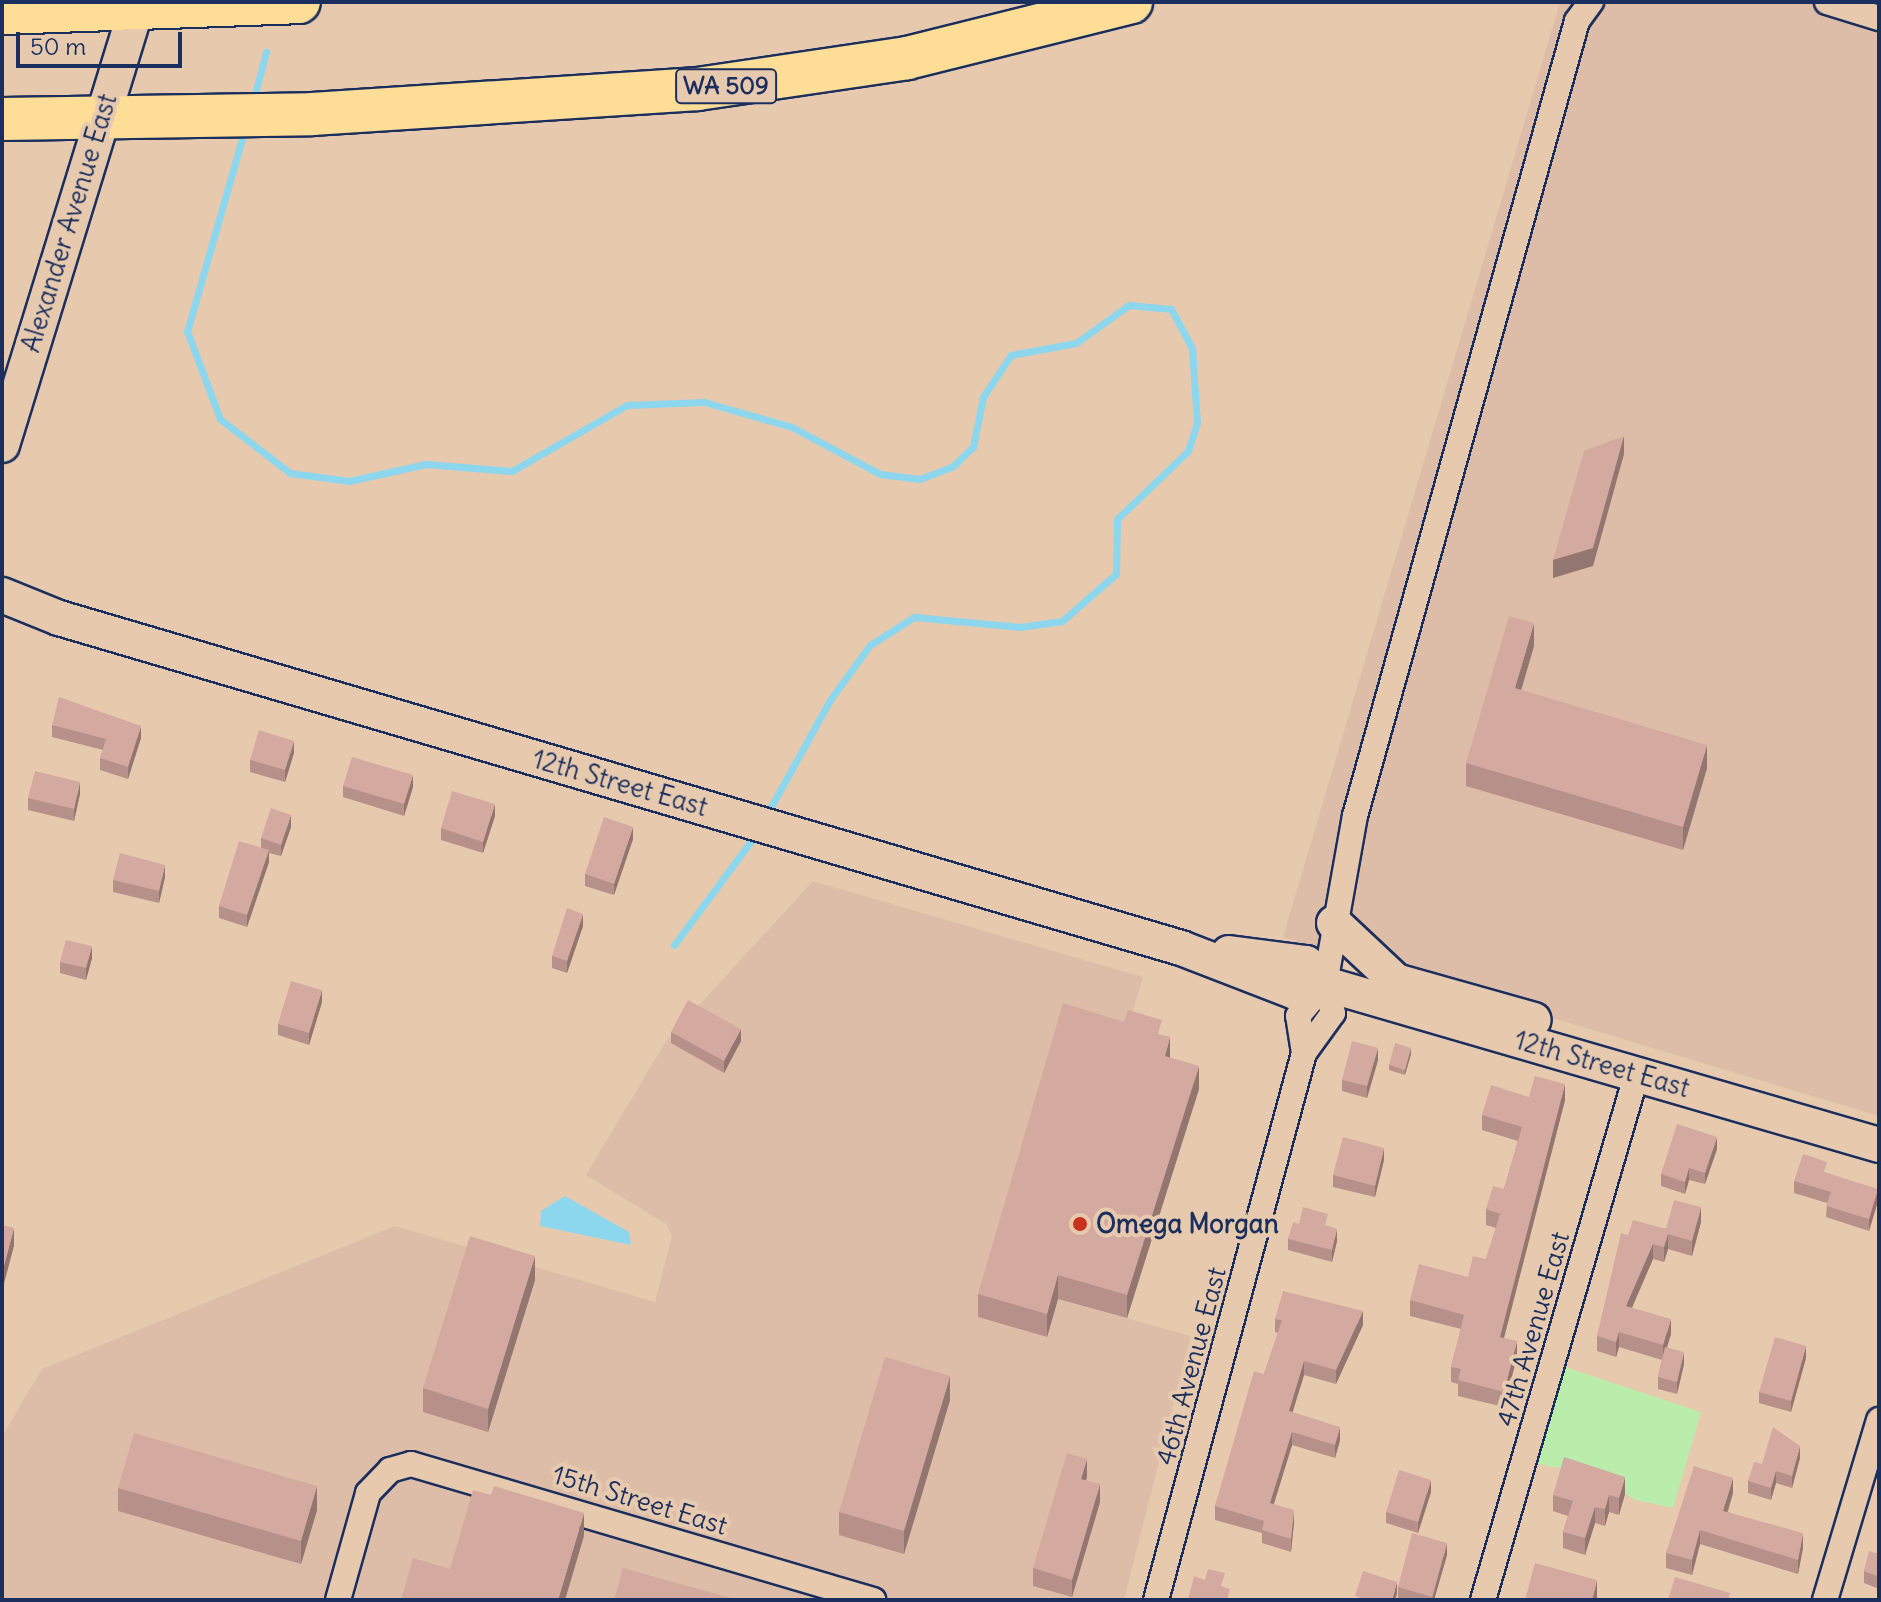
<!DOCTYPE html>
<style>
body{margin:0}
#map{position:relative;width:1881px;height:1602px;overflow:hidden;background:#e7caae;font-family:Delius,sans-serif}
div>[style]{position:absolute}
.built>*{inset:0;background:#ddbda8}
.green>*{inset:0;background:#baecac}
.water>*{inset:0;background:#8cd7ed}
.stream>*{height:7px;margin:-3.5px;padding:0 3.5px;transform-origin:3.5px;border-radius:3.5px;background:#8cd7ed}
.roads{filter:drop-shadow(2px 0 #1b2f5e) drop-shadow(-2px 0 #1b2f5e) drop-shadow(0 2px #1b2f5e) drop-shadow(0 -2px #1b2f5e)}
.street>*{height:24px;margin:-12px;padding:0 12px;transform-origin:12px;border-radius:12px;background:#e7caae}
.secondary>*{height:34px;margin:-17px;padding:0 17px;transform-origin:17px;border-radius:17px;background:#e7caae}
.highway>*{height:42px;margin:-21px;padding:0 21px;transform-origin:21px;border-radius:21px;background:#fedd96}
.wall>*{inset:0;background:#b5918a}
.shaded-wall>*{inset:0;background:#947670}
.building>*{inset:0;background:#d3a9a0}
.dots>*{width:22px;height:22px;translate:-50% -50%;box-sizing:border-box;border:4px solid #e7caae;border-radius:50%}
span{translate:-50% -50%;white-space:nowrap;text-align:center;line-height:1.15;-webkit-text-stroke:8px #e7caae;paint-order:stroke}
.shield-label span{padding:2px 6px;background:#e7caae;border:2px solid;border-radius:6px;-webkit-text-stroke-width:0}
.shield-label{font-size:24px;color:#1b2f5e;font-weight:700}
.street-label{font-size:26px;color:#1b2f5e}
.poi-label{font-size:26px;color:#1b2f5e;font-weight:700}
.left{translate:0 -50%;text-align:left}
.frame{position:absolute;inset:0;border:4px solid #1b2f5e;pointer-events:none}
.scale{position:absolute;left:16px;top:32px;width:166px;height:36px;box-sizing:border-box;border:4px solid #1b2f5e;border-top:0;padding-left:10px;font-size:24px;line-height:28px;white-space:nowrap;color:#1b2f5e;-webkit-text-stroke:6px #e7caae;paint-order:stroke}
</style>
<div id="map">
<div class="built">
<div style="clip-path:polygon(1560px 2px,1879px 2px,1879px 1116px,1283px 937px)"></div>
<div style="clip-path:polygon(813px 881px,1143px 977px,1129px 1025px,978px 1317px,1047px 1337px,1058px 1299px,1191px 1336px,1124px 1600px,2px 1600px,2px 1436px,42px 1369px,395px 1226px,655px 1302px,672px 1236px,666px 1224px,586px 1175px,666px 1041px)"></div>
</div>
<div class="green">
<div style="clip-path:polygon(1565px 1367px,1701px 1412px,1673px 1508px,1636px 1500px,1592px 1474px,1533px 1463px)"></div>
</div>
<div class="water">
<div style="clip-path:polygon(565px 1196px,629px 1232px,631px 1245px,540px 1226px,541px 1211px)"></div>
</div>
<div class="stream">
<div style="left:253px;top:101px;width:51px;rotate:-75.1deg"></div>
<div style="left:245px;top:128px;width:211px;rotate:105.9deg"></div>
<div style="left:187px;top:331px;width:94px;rotate:69.4deg"></div>
<div style="left:220px;top:419px;width:88px;rotate:37.6deg"></div>
<div style="left:290px;top:473px;width:60px;rotate:7.7deg"></div>
<div style="left:349px;top:481px;width:79px;rotate:-12.4deg"></div>
<div style="left:426px;top:464px;width:86px;rotate:4.7deg"></div>
<div style="left:512px;top:471px;width:133px;rotate:-29.9deg"></div>
<div style="left:627px;top:405px;width:77px;rotate:-2.2deg"></div>
<div style="left:704px;top:402px;width:91px;rotate:15.9deg"></div>
<div style="left:792px;top:427px;width:100px;rotate:28.1deg"></div>
<div style="left:880px;top:474px;width:40px;rotate:7.1deg"></div>
<div style="left:920px;top:479px;width:34px;rotate:-21deg"></div>
<div style="left:952px;top:467px;width:29px;rotate:-44deg"></div>
<div style="left:973px;top:447px;width:51px;rotate:-78.7deg"></div>
<div style="left:983px;top:397px;width:50px;rotate:-56.3deg"></div>
<div style="left:1011px;top:355px;width:66px;rotate:-10.5deg"></div>
<div style="left:1076px;top:343px;width:65px;rotate:-35.6deg"></div>
<div style="left:1129px;top:305px;width:42px;rotate:5.4deg"></div>
<div style="left:1171px;top:309px;width:44px;rotate:61.7deg"></div>
<div style="left:1192px;top:348px;width:75px;rotate:86.2deg"></div>
<div style="left:1197px;top:423px;width:29px;rotate:108deg"></div>
<div style="left:1188px;top:451px;width:98px;rotate:136.2deg"></div>
<div style="left:1117px;top:519px;width:55px;rotate:91deg"></div>
<div style="left:1116px;top:574px;width:72px;rotate:139deg"></div>
<div style="left:1062px;top:621px;width:42px;rotate:171.9deg"></div>
<div style="left:1020px;top:627px;width:106px;rotate:-174.6deg"></div>
<div style="left:914px;top:617px;width:52px;rotate:147.5deg"></div>
<div style="left:870px;top:645px;width:68px;rotate:126deg"></div>
<div style="left:830px;top:700px;width:132px;rotate:118.9deg"></div>
<div style="left:674px;top:945px;width:138px;rotate:-53.5deg"></div>
</div>
<div class="roads">
<div class="street">
<div style="left:1827px;top:2px;width:54px;rotate:17.1deg"></div>
<div style="left:1304px;top:1053px;width:37px;rotate:-99deg"></div>
<div style="left:1298px;top:1016px;width:38px;rotate:-50deg"></div>
<div style="left:338px;top:1600px;width:111px;rotate:-74.3deg"></div>
<div style="left:368px;top:1493px;width:32px;rotate:-46deg"></div>
<div style="left:390px;top:1470px;width:22px;rotate:-16deg"></div>
<div style="left:411px;top:1464px;width:482px;rotate:16.4deg"></div>
<div style="left:1156px;top:1600px;width:567px;rotate:-74.86deg"></div>
<div style="left:1304px;top:1053px;width:49px;rotate:-54.1deg"></div>
<div style="left:1333px;top:1013px;width:30px;rotate:-105deg"></div>
<div style="left:1325px;top:984px;width:171px;rotate:-79.9deg"></div>
<div style="left:1355px;top:816px;width:825px;rotate:-74.4deg"></div>
<div style="left:1577px;top:21px;width:24px;rotate:-54deg"></div>
<div style="left:1483px;top:1600px;width:549px;rotate:-73.71deg"></div>
<div style="left:1825px;top:1600px;width:188px;rotate:-73.3deg"></div>
</div>
<div class="secondary">
<div style="left:2px;top:445px;width:463px;rotate:-72.9deg"></div>
<div style="left:2px;top:595px;width:61px;rotate:22deg"></div>
<div style="left:59px;top:618px;width:1170px;rotate:16.39deg"></div>
<div style="left:1181px;top:948px;width:122px;rotate:21.1deg"></div>
<div style="left:1295px;top:992px;width:31px;rotate:-15deg"></div>
<div style="left:1334px;top:923px;width:85px;rotate:43.1deg"></div>
<div style="left:1396px;top:981px;width:143px;rotate:15.8deg"></div>
<div style="left:1229px;top:953px;width:78px;rotate:7.4deg"></div>
<div style="left:1306px;top:963px;width:28px;rotate:48deg"></div>
<div style="left:1325px;top:984px;width:577px;rotate:16.2deg"></div>
</div>
<div class="highway">
<div style="left:2px;top:13px;width:297px;rotate:-2.1deg"></div>
<div style="left:2px;top:119px;width:310px;rotate:-0.9deg"></div>
<div style="left:312px;top:114px;width:387px;rotate:-3.7deg"></div>
<div style="left:698px;top:89px;width:211px;rotate:-8.4deg"></div>
<div style="left:907px;top:58px;width:231px;rotate:-14deg"></div>
</div>
</div>
<div class="wall">
<div style="clip-path:polygon(1534px 646px,1521px 690px,1707px 768px,1683px 850px,1466px 786px,1466px 763px)"></div>
<div style="clip-path:polygon(52px 725px,141px 738px,128px 779px,100px 770px,100px 758px,103px 750px,52px 737px)"></div>
<div style="clip-path:polygon(294px 753px,285px 782px,250px 772px,250px 760px)"></div>
<div style="clip-path:polygon(343px 786px,413px 787px,404px 816px,343px 797px)"></div>
<div style="clip-path:polygon(80px 794px,74px 821px,28px 810px,28px 798px)"></div>
<div style="clip-path:polygon(495px 816px,483px 853px,441px 840px,441px 828px)"></div>
<div style="clip-path:polygon(291px 827px,281px 856px,269px 853px,269px 862px,247px 927px,219px 918px,219px 906px,261px 848px,261px 838px)"></div>
<div style="clip-path:polygon(633px 839px,614px 895px,585px 886px,585px 874px)"></div>
<div style="clip-path:polygon(165px 877px,159px 903px,113px 892px,113px 880px)"></div>
<div style="clip-path:polygon(583px 926px,567px 973px,552px 968px,552px 956px)"></div>
<div style="clip-path:polygon(92px 958px,86px 980px,60px 973px,60px 962px)"></div>
<div style="clip-path:polygon(322px 1002px,309px 1045px,278px 1035px,278px 1024px)"></div>
<div style="clip-path:polygon(671px 1032px,741px 1041px,724px 1073px,671px 1043px)"></div>
<div style="clip-path:polygon(1162px 1035px,1170px 1058px,1199px 1089px,1127px 1318px,1058px 1299px,1047px 1337px,978px 1317px,978px 1294px)"></div>
<div style="clip-path:polygon(1411px 1054px,1405px 1075px,1389px 1070px,1389px 1065px)"></div>
<div style="clip-path:polygon(1378px 1060px,1367px 1098px,1342px 1091px,1342px 1080px)"></div>
<div style="clip-path:polygon(1529px 1097px,1565px 1100px,1504px 1338px,1517px 1357px,1504px 1407px,1458px 1396px,1458px 1384px,1451px 1382px,1451px 1367px,1461px 1329px,1410px 1316px,1410px 1300px,1468px 1277px,1486px 1259px,1496px 1228px,1486px 1225px,1486px 1209px,1504px 1189px,1518px 1141px,1482px 1130px,1482px 1115px)"></div>
<div style="clip-path:polygon(1717px 1149px,1705px 1184px,1689px 1180px,1685px 1194px,1661px 1186px,1661px 1174px)"></div>
<div style="clip-path:polygon(1384px 1160px,1375px 1197px,1333px 1187px,1333px 1175px)"></div>
<div style="clip-path:polygon(1827px 1173px,1878px 1201px,1869px 1231px,1826px 1217px,1827px 1203px,1794px 1193px,1794px 1181px)"></div>
<div style="clip-path:polygon(1701px 1222px,1692px 1256px,1668px 1249px,1664px 1262px,1653px 1259px,1632px 1308px,1671px 1334px,1667px 1347px,1684px 1364px,1677px 1394px,1658px 1389px,1658px 1377px,1662px 1360px,1619px 1347px,1616px 1357px,1597px 1351px,1597px 1336px,1628px 1235px)"></div>
<div style="clip-path:polygon(1299px 1224px,1328px 1226px,1337px 1241px,1332px 1262px,1288px 1250px,1288px 1239px)"></div>
<div style="clip-path:polygon(535px 1280px,488px 1432px,423px 1412px,423px 1388px)"></div>
<div style="clip-path:polygon(1275px 1319px,1363px 1325px,1336px 1384px,1304px 1375px,1292px 1412px,1340px 1440px,1335px 1458px,1292px 1445px,1274px 1504px,1294px 1523px,1291px 1552px,1262px 1543px,1262px 1533px,1215px 1520px,1215px 1506px,1264px 1374px,1278px 1333px,1275px 1332px)"></div>
<div style="clip-path:polygon(1806px 1358px,1791px 1412px,1759px 1403px,1759px 1392px)"></div>
<div style="clip-path:polygon(950px 1400px,904px 1554px,839px 1535px,839px 1512px)"></div>
<div style="clip-path:polygon(1800px 1458px,1792px 1488px,1776px 1483px,1771px 1500px,1748px 1493px,1748px 1481px,1762px 1464px)"></div>
<div style="clip-path:polygon(1087px 1477px,1086px 1480px,1100px 1502px,1072px 1597px,1033px 1586px,1033px 1568px)"></div>
<div style="clip-path:polygon(118px 1488px,317px 1510px,301px 1564px,118px 1511px)"></div>
<div style="clip-path:polygon(1431px 1492px,1418px 1533px,1386px 1523px,1386px 1512px)"></div>
<div style="clip-path:polygon(1733px 1493px,1728px 1512px,1803px 1548px,1798px 1574px,1700px 1544px,1692px 1575px,1666px 1568px,1666px 1553px)"></div>
<div style="clip-path:polygon(1625px 1494px,1619px 1515px,1609px 1512px,1605px 1526px,1595px 1523px,1585px 1555px,1563px 1548px,1563px 1532px,1568px 1516px,1553px 1511px,1553px 1495px)"></div>
<div style="clip-path:polygon(1879px 1554px,1879px 1589px,1864px 1583px,1864px 1571px)"></div>
<div style="clip-path:polygon(1447px 1555px,1434px 1600px,1398px 1599px,1398px 1587px)"></div>
</div>
<div class="shaded-wall">
<div style="clip-path:polygon(1624px 436px,1624px 454px,1593px 566px,1553px 578px,1553px 560px)"></div>
<div style="clip-path:polygon(1534px 623px,1534px 646px,1515px 711px,1515px 688px)"></div>
<div style="clip-path:polygon(141px 726px,141px 738px,128px 779px,128px 767px)"></div>
<div style="clip-path:polygon(294px 741px,294px 753px,285px 782px,285px 770px)"></div>
<div style="clip-path:polygon(1707px 745px,1707px 768px,1683px 850px,1683px 827px)"></div>
<div style="clip-path:polygon(413px 775px,413px 787px,404px 816px,404px 804px)"></div>
<div style="clip-path:polygon(80px 782px,80px 794px,74px 821px,74px 809px)"></div>
<div style="clip-path:polygon(495px 804px,495px 816px,483px 853px,483px 842px)"></div>
<div style="clip-path:polygon(291px 815px,291px 827px,281px 856px,281px 845px)"></div>
<div style="clip-path:polygon(633px 827px,633px 839px,614px 895px,614px 884px)"></div>
<div style="clip-path:polygon(269px 850px,269px 862px,247px 927px,247px 915px)"></div>
<div style="clip-path:polygon(165px 865px,165px 877px,159px 903px,159px 891px)"></div>
<div style="clip-path:polygon(583px 914px,583px 926px,567px 973px,567px 961px)"></div>
<div style="clip-path:polygon(92px 946px,92px 958px,86px 980px,86px 968px)"></div>
<div style="clip-path:polygon(322px 990px,322px 1002px,309px 1045px,309px 1033px)"></div>
<div style="clip-path:polygon(741px 1029px,741px 1041px,724px 1073px,724px 1061px)"></div>
<div style="clip-path:polygon(1170px 1037px,1170px 1061px,1165px 1056px)"></div>
<div style="clip-path:polygon(1378px 1048px,1378px 1060px,1367px 1098px,1367px 1086px)"></div>
<div style="clip-path:polygon(1411px 1048px,1411px 1054px,1405px 1075px,1405px 1070px)"></div>
<div style="clip-path:polygon(1199px 1066px,1199px 1089px,1127px 1318px,1127px 1295px)"></div>
<div style="clip-path:polygon(1565px 1084px,1565px 1100px,1500px 1353px,1500px 1337px)"></div>
<div style="clip-path:polygon(1717px 1137px,1717px 1149px,1705px 1184px,1705px 1173px)"></div>
<div style="clip-path:polygon(1384px 1148px,1384px 1160px,1375px 1197px,1375px 1186px)"></div>
<div style="clip-path:polygon(1689px 1168px,1689px 1180px,1685px 1194px,1685px 1182px)"></div>
<div style="clip-path:polygon(1878px 1189px,1878px 1201px,1869px 1231px,1869px 1219px)"></div>
<div style="clip-path:polygon(1701px 1207px,1701px 1222px,1692px 1256px,1692px 1241px)"></div>
<div style="clip-path:polygon(14px 1228px,14px 1246px,2px 1291px,2px 1273px)"></div>
<div style="clip-path:polygon(1337px 1229px,1337px 1241px,1332px 1262px,1332px 1250px)"></div>
<div style="clip-path:polygon(1668px 1234px,1668px 1249px,1664px 1262px,1664px 1247px)"></div>
<div style="clip-path:polygon(1653px 1244px,1653px 1259px,1626px 1321px,1626px 1306px)"></div>
<div style="clip-path:polygon(535px 1256px,535px 1280px,488px 1432px,488px 1409px)"></div>
<div style="clip-path:polygon(1058px 1275px,1058px 1299px,1047px 1337px,1047px 1314px)"></div>
<div style="clip-path:polygon(1363px 1311px,1363px 1325px,1336px 1384px,1336px 1370px)"></div>
<div style="clip-path:polygon(1671px 1319px,1671px 1334px,1663px 1360px,1663px 1345px)"></div>
<div style="clip-path:polygon(1619px 1332px,1619px 1347px,1616px 1357px,1616px 1342px)"></div>
<div style="clip-path:polygon(1517px 1341px,1517px 1357px,1504px 1407px,1504px 1392px)"></div>
<div style="clip-path:polygon(1806px 1346px,1806px 1358px,1791px 1412px,1791px 1401px)"></div>
<div style="clip-path:polygon(1684px 1352px,1684px 1364px,1677px 1394px,1677px 1382px)"></div>
<div style="clip-path:polygon(1304px 1361px,1304px 1375px,1289px 1424px,1289px 1411px)"></div>
<div style="clip-path:polygon(950px 1376px,950px 1400px,904px 1554px,904px 1531px)"></div>
<div style="clip-path:polygon(1340px 1427px,1340px 1440px,1335px 1458px,1335px 1445px)"></div>
<div style="clip-path:polygon(1292px 1432px,1292px 1445px,1270px 1516px,1270px 1503px)"></div>
<div style="clip-path:polygon(1800px 1446px,1800px 1458px,1792px 1488px,1792px 1476px)"></div>
<div style="clip-path:polygon(1087px 1459px,1087px 1477px,1081px 1497px,1081px 1479px)"></div>
<div style="clip-path:polygon(1776px 1471px,1776px 1483px,1771px 1500px,1771px 1488px)"></div>
<div style="clip-path:polygon(1625px 1477px,1625px 1494px,1619px 1515px,1619px 1498px)"></div>
<div style="clip-path:polygon(1733px 1478px,1733px 1493px,1723px 1525px,1723px 1511px)"></div>
<div style="clip-path:polygon(1431px 1480px,1431px 1492px,1418px 1533px,1418px 1522px)"></div>
<div style="clip-path:polygon(1100px 1484px,1100px 1502px,1072px 1597px,1072px 1580px)"></div>
<div style="clip-path:polygon(317px 1486px,317px 1510px,301px 1564px,301px 1541px)"></div>
<div style="clip-path:polygon(1609px 1495px,1609px 1512px,1605px 1526px,1605px 1509px)"></div>
<div style="clip-path:polygon(1595px 1507px,1595px 1523px,1585px 1555px,1585px 1538px)"></div>
<div style="clip-path:polygon(1294px 1510px,1294px 1523px,1291px 1552px,1291px 1539px)"></div>
<div style="clip-path:polygon(584px 1513px,584px 1536px,565px 1600px,558px 1600px)"></div>
<div style="clip-path:polygon(1700px 1530px,1700px 1544px,1692px 1575px,1692px 1560px)"></div>
<div style="clip-path:polygon(1803px 1533px,1803px 1548px,1798px 1574px,1798px 1560px)"></div>
<div style="clip-path:polygon(1447px 1543px,1447px 1555px,1434px 1600px,1432px 1600px)"></div>
<div style="clip-path:polygon(1597px 1580px,1597px 1600px,1592px 1600px)"></div>
<div style="clip-path:polygon(1397px 1582px,1397px 1594px,1395px 1600px,1392px 1600px)"></div>
</div>
<div class="building">
<div style="clip-path:polygon(1624px 436px,1593px 548px,1553px 560px,1584px 451px)"></div>
<div style="clip-path:polygon(1509px 616px,1534px 623px,1515px 688px,1707px 745px,1683px 827px,1466px 763px)"></div>
<div style="clip-path:polygon(59px 697px,141px 726px,128px 767px,100px 758px,106px 739px,52px 725px)"></div>
<div style="clip-path:polygon(259px 730px,294px 741px,285px 770px,250px 760px)"></div>
<div style="clip-path:polygon(352px 757px,413px 775px,404px 804px,343px 786px)"></div>
<div style="clip-path:polygon(35px 771px,80px 782px,74px 809px,28px 798px)"></div>
<div style="clip-path:polygon(452px 791px,495px 804px,483px 842px,441px 828px)"></div>
<div style="clip-path:polygon(271px 808px,291px 815px,281px 845px,261px 838px)"></div>
<div style="clip-path:polygon(604px 817px,633px 827px,614px 884px,585px 874px)"></div>
<div style="clip-path:polygon(239px 841px,269px 850px,247px 915px,219px 906px)"></div>
<div style="clip-path:polygon(120px 853px,165px 865px,159px 891px,113px 880px)"></div>
<div style="clip-path:polygon(567px 908px,583px 914px,567px 961px,552px 956px)"></div>
<div style="clip-path:polygon(66px 940px,92px 946px,86px 968px,60px 962px)"></div>
<div style="clip-path:polygon(291px 981px,322px 990px,309px 1033px,278px 1024px)"></div>
<div style="clip-path:polygon(688px 1000px,741px 1029px,724px 1061px,671px 1032px)"></div>
<div style="clip-path:polygon(1063px 1003px,1124px 1022px,1128px 1010px,1162px 1020px,1158px 1034px,1170px 1037px,1165px 1056px,1199px 1066px,1127px 1295px,1058px 1275px,1047px 1314px,978px 1294px)"></div>
<div style="clip-path:polygon(1352px 1041px,1378px 1048px,1367px 1086px,1342px 1080px)"></div>
<div style="clip-path:polygon(1395px 1043px,1411px 1048px,1405px 1070px,1389px 1065px)"></div>
<div style="clip-path:polygon(1535px 1076px,1565px 1084px,1500px 1337px,1517px 1341px,1504px 1392px,1458px 1380px,1461px 1369px,1451px 1367px,1464px 1315px,1410px 1300px,1419px 1264px,1468px 1277px,1473px 1256px,1486px 1259px,1500px 1214px,1486px 1209px,1493px 1186px,1504px 1189px,1522px 1127px,1482px 1115px,1491px 1085px,1529px 1097px)"></div>
<div style="clip-path:polygon(1677px 1124px,1717px 1137px,1705px 1173px,1689px 1168px,1685px 1182px,1661px 1174px)"></div>
<div style="clip-path:polygon(1343px 1137px,1384px 1148px,1375px 1186px,1333px 1175px)"></div>
<div style="clip-path:polygon(1803px 1154px,1827px 1162px,1824px 1172px,1878px 1189px,1869px 1219px,1826px 1206px,1831px 1192px,1794px 1181px)"></div>
<div style="clip-path:polygon(1674px 1200px,1701px 1207px,1692px 1241px,1668px 1234px,1664px 1247px,1653px 1244px,1626px 1306px,1671px 1319px,1663px 1345px,1619px 1332px,1616px 1342px,1597px 1336px,1621px 1233px,1628px 1235px,1633px 1220px,1666px 1229px)"></div>
<div style="clip-path:polygon(1303px 1207px,1328px 1214px,1325px 1225px,1337px 1229px,1332px 1250px,1288px 1239px,1293px 1222px,1299px 1224px)"></div>
<div style="clip-path:polygon(2px 1225px,14px 1228px,2px 1273px)"></div>
<div style="clip-path:polygon(470px 1236px,535px 1256px,488px 1409px,423px 1388px)"></div>
<div style="clip-path:polygon(1283px 1291px,1363px 1311px,1336px 1370px,1304px 1361px,1289px 1411px,1340px 1427px,1335px 1445px,1292px 1432px,1270px 1503px,1294px 1510px,1291px 1539px,1262px 1530px,1264px 1521px,1215px 1506px,1254px 1371px,1264px 1374px,1282px 1320px,1275px 1319px)"></div>
<div style="clip-path:polygon(1775px 1337px,1806px 1346px,1791px 1401px,1759px 1392px)"></div>
<div style="clip-path:polygon(1665px 1347px,1684px 1352px,1677px 1382px,1658px 1377px)"></div>
<div style="clip-path:polygon(885px 1357px,950px 1376px,904px 1531px,839px 1512px)"></div>
<div style="clip-path:polygon(1773px 1427px,1800px 1446px,1792px 1476px,1776px 1471px,1771px 1488px,1748px 1481px,1754px 1462px,1762px 1464px)"></div>
<div style="clip-path:polygon(134px 1433px,317px 1486px,301px 1541px,118px 1488px)"></div>
<div style="clip-path:polygon(1067px 1453px,1087px 1459px,1081px 1479px,1100px 1484px,1072px 1580px,1033px 1568px)"></div>
<div style="clip-path:polygon(1564px 1457px,1625px 1477px,1619px 1498px,1609px 1495px,1605px 1509px,1595px 1507px,1585px 1538px,1563px 1532px,1573px 1501px,1553px 1495px)"></div>
<div style="clip-path:polygon(1694px 1466px,1733px 1478px,1723px 1511px,1803px 1533px,1798px 1560px,1700px 1530px,1692px 1560px,1666px 1553px)"></div>
<div style="clip-path:polygon(1399px 1470px,1431px 1480px,1418px 1522px,1386px 1512px)"></div>
<div style="clip-path:polygon(494px 1486px,584px 1513px,558px 1600px,401px 1600px,413px 1558px,450px 1569px,473px 1490px,491px 1495px)"></div>
<div style="clip-path:polygon(1412px 1533px,1447px 1543px,1432px 1597px,1398px 1587px)"></div>
<div style="clip-path:polygon(1869px 1551px,1879px 1554px,1879px 1577px,1864px 1571px)"></div>
<div style="clip-path:polygon(1535px 1563px,1597px 1580px,1592px 1600px,1525px 1600px)"></div>
<div style="clip-path:polygon(623px 1568px,738px 1600px,614px 1600px)"></div>
<div style="clip-path:polygon(1208px 1569px,1225px 1573px,1221px 1586px,1230px 1589px,1227px 1600px,1188px 1600px,1194px 1576px,1205px 1580px)"></div>
<div style="clip-path:polygon(1363px 1571px,1397px 1582px,1392px 1600px,1368px 1600px,1355px 1596px)"></div>
<div style="clip-path:polygon(1675px 1577px,1730px 1593px,1728px 1600px,1668px 1600px)"></div>
</div>
<div class="dots">
<div style="left:1080px;top:1224px;background:#c8321e"></div>
</div>
<div class="shield-label">
<span style="left:726px;top:86px">WA 509</span>
</div>
<div class="street-label">
<span style="left:69px;top:223px;rotate:-73deg">Alexander Avenue East</span>
<span style="left:620px;top:783px;rotate:16deg">12th Street East</span>
<span style="left:1602px;top:1064px;rotate:16deg">12th Street East</span>
<span style="left:1533px;top:1329px;rotate:-74deg">47th Avenue East</span>
<span style="left:1191px;top:1366px;rotate:-75deg">46th Avenue East</span>
<span style="left:640px;top:1500px;rotate:17deg">15th Street East</span>
</div>
<div class="poi-label">
<span class="left" style="left:1096px;top:1224px">Omega Morgan</span>
</div>
<div class="frame"></div>
<div class="scale">50 m</div>
</div>
